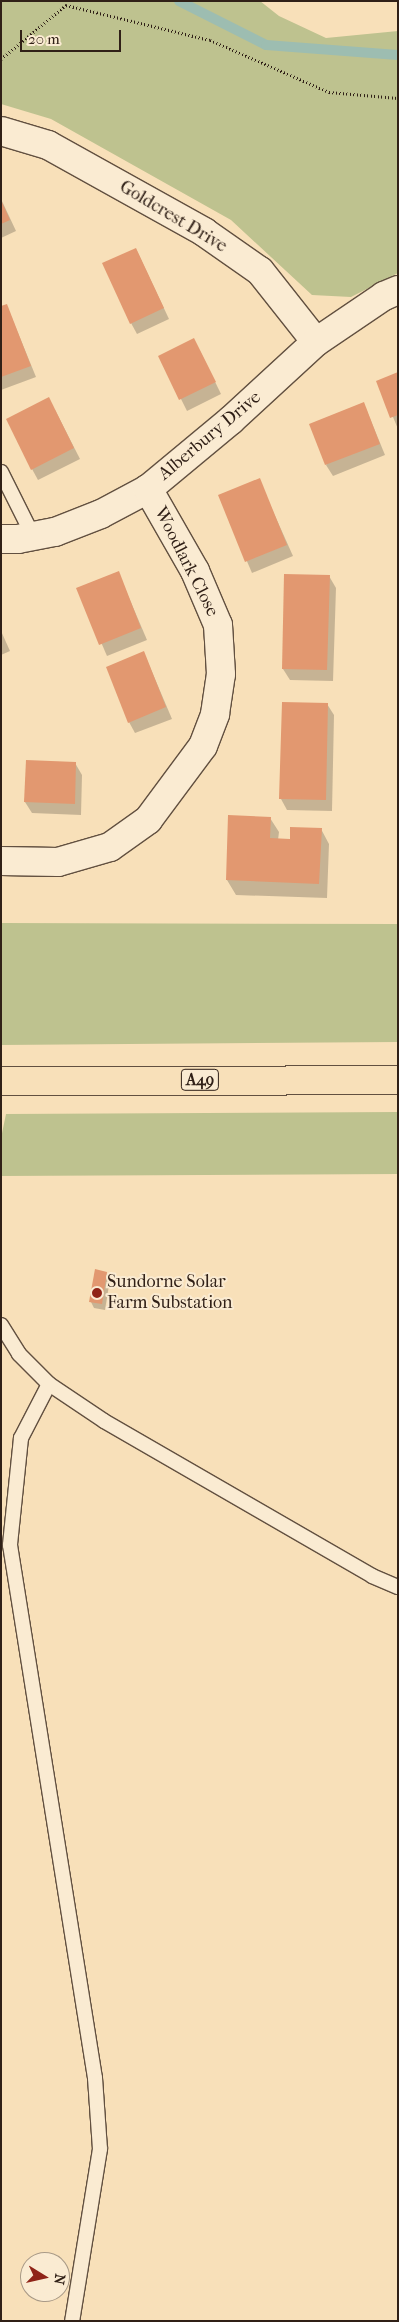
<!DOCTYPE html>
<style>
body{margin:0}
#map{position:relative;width:399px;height:2322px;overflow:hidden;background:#f8e0b9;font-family:"IM FELL French Canon",serif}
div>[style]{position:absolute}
.green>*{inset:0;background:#bec28f}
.shadow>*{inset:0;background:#0003}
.stream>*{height:10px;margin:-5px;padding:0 5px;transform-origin:5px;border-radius:5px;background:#9dbdb1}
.building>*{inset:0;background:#e29870}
.path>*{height:3px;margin-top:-1.5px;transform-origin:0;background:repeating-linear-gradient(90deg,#302017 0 1px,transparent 0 3.5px)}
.roads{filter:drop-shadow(1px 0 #625040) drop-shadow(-1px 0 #625040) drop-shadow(0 1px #625040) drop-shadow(0 -1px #625040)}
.lane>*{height:14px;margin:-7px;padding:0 7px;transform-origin:7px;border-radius:7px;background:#faebd2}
.street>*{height:28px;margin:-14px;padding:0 14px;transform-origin:14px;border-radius:14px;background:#faebd2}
.highway>*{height:28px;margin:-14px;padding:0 14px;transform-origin:14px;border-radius:14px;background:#f8e0b9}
.dots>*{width:14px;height:14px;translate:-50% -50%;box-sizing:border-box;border:2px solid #faebd2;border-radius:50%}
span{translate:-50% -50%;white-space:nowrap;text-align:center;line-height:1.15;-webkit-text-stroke:4px #faebd2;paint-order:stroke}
.shield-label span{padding:1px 4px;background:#faebd2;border:1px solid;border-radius:4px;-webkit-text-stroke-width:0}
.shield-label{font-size:16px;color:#302017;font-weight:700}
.street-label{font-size:18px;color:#302017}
.poi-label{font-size:18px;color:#302017}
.left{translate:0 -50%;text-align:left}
.frame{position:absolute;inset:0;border:2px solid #302017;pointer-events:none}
.north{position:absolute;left:20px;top:2252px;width:50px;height:50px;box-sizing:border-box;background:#faebd2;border:1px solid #a99a87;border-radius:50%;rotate:99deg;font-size:14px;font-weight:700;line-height:20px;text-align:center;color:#302017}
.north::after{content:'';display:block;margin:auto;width:18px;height:22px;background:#8f2418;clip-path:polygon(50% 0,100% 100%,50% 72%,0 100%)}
.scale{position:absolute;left:20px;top:30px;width:101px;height:22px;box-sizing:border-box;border:2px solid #302017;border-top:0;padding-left:6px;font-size:15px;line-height:18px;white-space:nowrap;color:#302017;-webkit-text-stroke:4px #faebd2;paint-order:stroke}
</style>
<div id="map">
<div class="green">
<div style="clip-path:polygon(1px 1px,260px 1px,279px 16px,326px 38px,398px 31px,398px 273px,351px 297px,312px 295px,231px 220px,51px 119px,1px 104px)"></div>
<div style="clip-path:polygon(1px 923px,398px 924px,398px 1042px,1px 1045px)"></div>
<div style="clip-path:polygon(398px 1112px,398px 1174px,1px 1176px,1px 1138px,6px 1114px)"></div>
</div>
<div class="shadow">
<div style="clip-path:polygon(1px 199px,16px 231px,1px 238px)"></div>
<div style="clip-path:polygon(136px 249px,169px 319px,137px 334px,131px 323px)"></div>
<div style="clip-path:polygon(7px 306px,36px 377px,1px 390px,1px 308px)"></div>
<div style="clip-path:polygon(200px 351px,221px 394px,187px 411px,160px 357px)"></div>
<div style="clip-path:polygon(398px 374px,398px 429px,378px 381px)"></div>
<div style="clip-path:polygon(364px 404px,385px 455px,333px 476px,326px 465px)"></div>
<div style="clip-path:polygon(55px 410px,80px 459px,38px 480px,32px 469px)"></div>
<div style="clip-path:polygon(259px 480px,293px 556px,252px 573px,219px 496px)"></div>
<div style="clip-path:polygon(118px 572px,147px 640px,107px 656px,78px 589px)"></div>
<div style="clip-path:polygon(329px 576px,336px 588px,333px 681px,290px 680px,283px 669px)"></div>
<div style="clip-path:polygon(1px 631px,10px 651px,1px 655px)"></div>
<div style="clip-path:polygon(144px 653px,172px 719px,135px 733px,129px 722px)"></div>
<div style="clip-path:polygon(327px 704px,334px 715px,332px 811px,287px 810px,281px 799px)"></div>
<div style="clip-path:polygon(75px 763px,82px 775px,81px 815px,32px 813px,25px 802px)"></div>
<div style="clip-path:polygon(230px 816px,270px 818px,279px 832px,278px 840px,291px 840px,321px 829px,329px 844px,327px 898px,236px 895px,227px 880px)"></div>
<div style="clip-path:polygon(106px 1273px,110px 1279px,105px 1310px,94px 1308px,91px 1302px)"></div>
</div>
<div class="stream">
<div style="left:179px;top:1px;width:97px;rotate:26.8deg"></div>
<div style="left:266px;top:45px;width:132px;rotate:4.3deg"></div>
</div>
<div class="building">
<div style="clip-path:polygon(1px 200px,10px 220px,1px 224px)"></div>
<div style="clip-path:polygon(136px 248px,164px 308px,130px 324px,102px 263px)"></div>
<div style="clip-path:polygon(7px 304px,31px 366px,1px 377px,1px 306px)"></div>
<div style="clip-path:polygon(194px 338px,216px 382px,179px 400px,158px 356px)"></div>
<div style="clip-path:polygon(398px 372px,398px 415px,390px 418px,376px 381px)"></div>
<div style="clip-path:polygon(49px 397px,74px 448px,31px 470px,6px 419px)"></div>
<div style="clip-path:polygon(364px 402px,380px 444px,325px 465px,309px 424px)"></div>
<div style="clip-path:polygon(260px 478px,287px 545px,245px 562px,218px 495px)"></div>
<div style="clip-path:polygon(119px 571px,141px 628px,99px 645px,76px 588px)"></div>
<div style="clip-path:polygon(284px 574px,330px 575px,327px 670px,282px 669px)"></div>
<div style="clip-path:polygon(144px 651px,166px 707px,128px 723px,106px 667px)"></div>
<div style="clip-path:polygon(282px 702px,328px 703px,326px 800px,279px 799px)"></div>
<div style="clip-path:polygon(26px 760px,76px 762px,75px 804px,24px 802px)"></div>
<div style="clip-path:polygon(228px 815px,271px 817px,270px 838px,290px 839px,290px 827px,322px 828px,319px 884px,226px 880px)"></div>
<div style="clip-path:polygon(95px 1269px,107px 1272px,102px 1304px,89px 1302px)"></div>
</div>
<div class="path">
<div style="left:1px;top:59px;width:85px;rotate:-39.7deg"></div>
<div style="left:66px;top:5px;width:148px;rotate:13.7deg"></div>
<div style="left:210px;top:40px;width:130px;rotate:23.6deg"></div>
<div style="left:329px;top:92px;width:69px;rotate:5deg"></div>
</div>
<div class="roads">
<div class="lane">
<div style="left:1px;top:472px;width:72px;rotate:63.4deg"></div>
<div style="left:1px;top:1325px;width:34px;rotate:58deg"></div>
<div style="left:19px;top:1354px;width:42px;rotate:45deg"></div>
<div style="left:49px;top:1384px;width:66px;rotate:33.9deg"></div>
<div style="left:104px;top:1421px;width:310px;rotate:30deg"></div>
<div style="left:372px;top:1576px;width:28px;rotate:23deg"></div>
<div style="left:49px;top:1384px;width:61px;rotate:117.4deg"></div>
<div style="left:21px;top:1438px;width:108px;rotate:95.9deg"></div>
<div style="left:10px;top:1545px;width:540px;rotate:80.94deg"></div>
<div style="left:95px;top:2078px;width:71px;rotate:86deg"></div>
<div style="left:100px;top:2149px;width:174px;rotate:99.2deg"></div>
</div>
<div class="street">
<div style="left:1px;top:131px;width:49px;rotate:16.6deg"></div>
<div style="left:48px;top:145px;width:179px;rotate:29.1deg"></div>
<div style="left:204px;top:232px;width:68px;rotate:34.9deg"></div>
<div style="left:260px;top:271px;width:90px;rotate:51.7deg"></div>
<div style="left:1px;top:539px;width:17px"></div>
<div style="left:18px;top:539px;width:38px;rotate:-11deg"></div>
<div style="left:55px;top:532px;width:49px;rotate:-21.4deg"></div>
<div style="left:101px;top:514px;width:53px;rotate:-28deg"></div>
<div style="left:148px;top:489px;width:107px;rotate:-39.7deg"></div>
<div style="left:230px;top:421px;width:117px;rotate:-42.6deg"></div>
<div style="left:316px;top:342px;width:82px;rotate:-34.1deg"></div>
<div style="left:384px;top:296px;width:15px;rotate:-23deg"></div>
<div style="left:1px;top:861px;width:57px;rotate:1deg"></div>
<div style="left:58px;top:862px;width:54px;rotate:-16.1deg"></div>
<div style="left:110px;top:847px;width:47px;rotate:-35.4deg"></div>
<div style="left:148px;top:820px;width:92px;rotate:-53.4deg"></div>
<div style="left:203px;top:746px;width:34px;rotate:-69deg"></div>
<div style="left:215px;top:714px;width:40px;rotate:-81.5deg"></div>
<div style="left:221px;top:674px;width:49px;rotate:-93.5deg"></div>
<div style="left:218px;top:625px;width:59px;rotate:-113.1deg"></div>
<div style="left:195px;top:571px;width:95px;rotate:-119.8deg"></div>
</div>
<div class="highway">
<div style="left:1px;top:1081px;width:397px;rotate:-0.1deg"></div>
</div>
</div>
<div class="dots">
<div style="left:97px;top:1293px;background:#8f2418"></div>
</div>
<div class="shield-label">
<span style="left:200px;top:1080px">A49</span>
</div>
<div class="street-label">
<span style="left:173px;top:217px;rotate:31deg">Goldcrest Drive</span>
<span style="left:210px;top:436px;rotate:-40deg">Alberbury Drive</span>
<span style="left:186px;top:562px;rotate:63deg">Woodlark Close</span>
</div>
<div class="poi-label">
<span class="left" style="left:107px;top:1293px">Sundorne Solar<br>Farm Substation</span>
</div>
<div class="frame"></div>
<div class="north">N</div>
<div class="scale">20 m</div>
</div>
